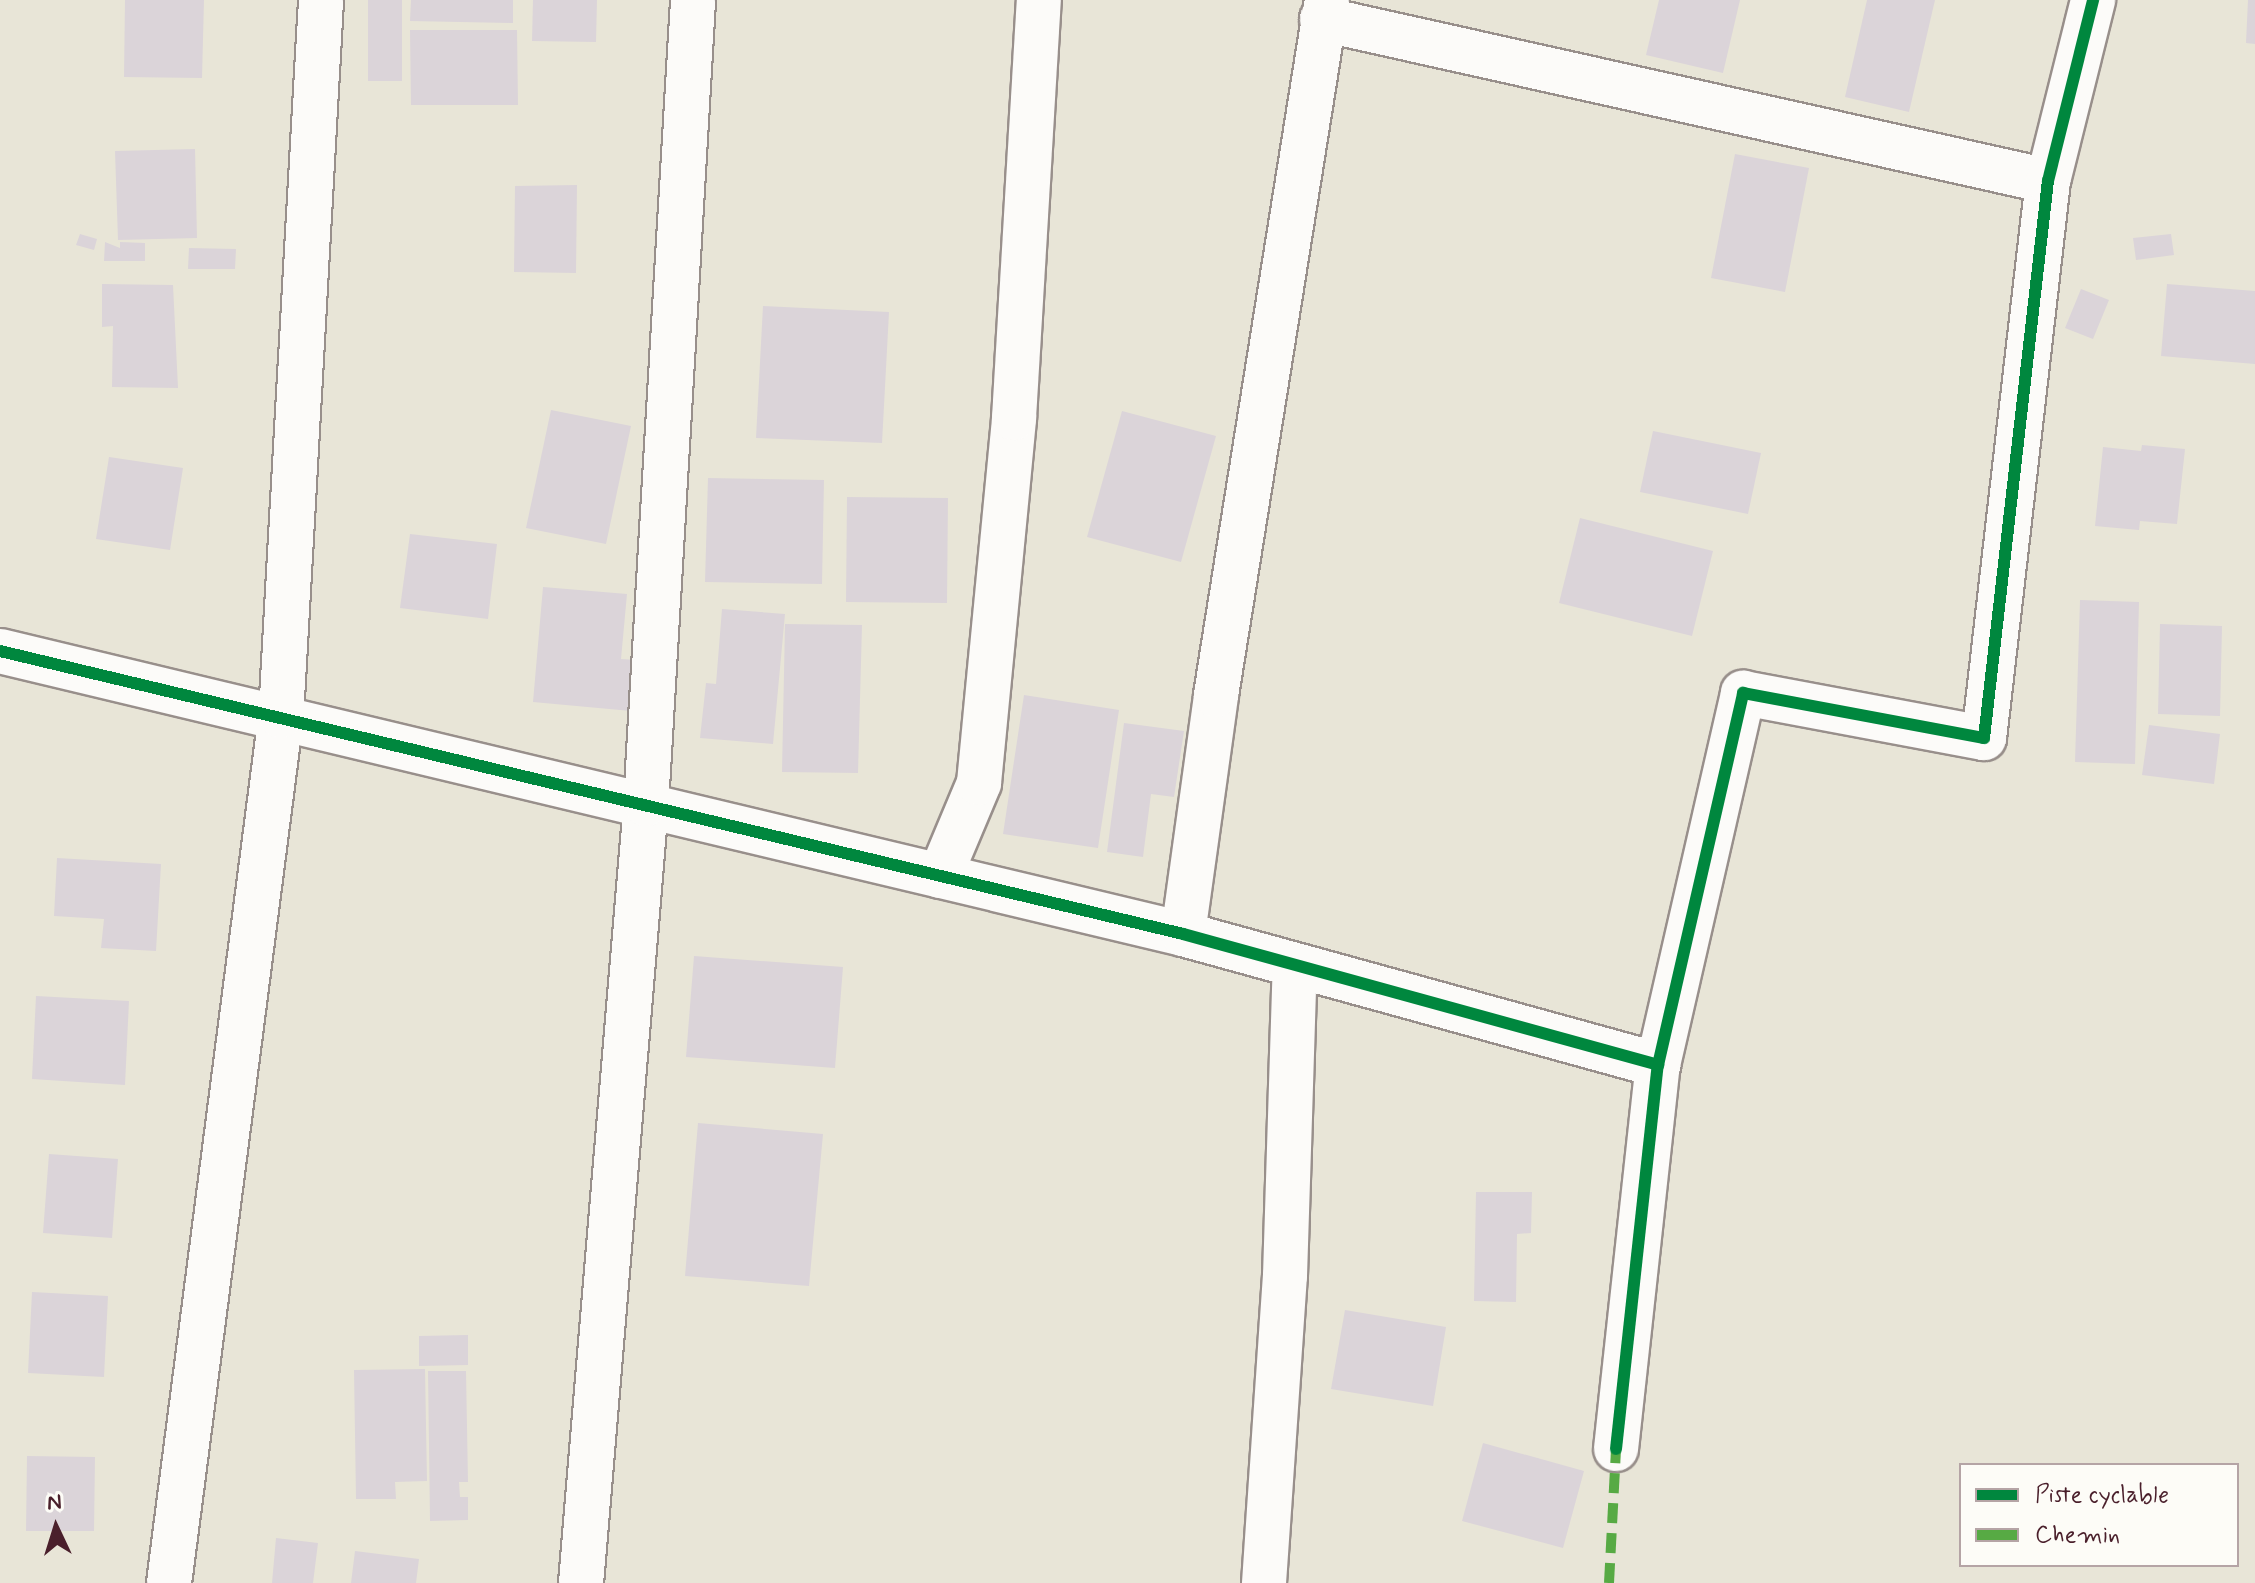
<!DOCTYPE html>
<style>
body{margin:0}
#map{position:relative;width:2255px;height:1583px;overflow:hidden;background:#e8e5d7;font-family:Mynerve,sans-serif}
div>[style]{position:absolute}
.building>*{inset:0;background:#dbd4d9}
.roads{filter:drop-shadow(2px 0 #988f8b) drop-shadow(-2px 0 #988f8b) drop-shadow(0 2px #988f8b) drop-shadow(0 -2px #988f8b)}
.minor>*{height:44px;margin:-22px;padding:0 22px;transform-origin:22px;border-radius:22px;background:#fcfbf9}
.quiet>*{height:10px;margin-top:-5px;transform-origin:0;background:repeating-linear-gradient(90deg,#57aa44 0 20px,transparent 0 30px)}
.cycleway>*{height:12px;margin:-6px;padding:0 6px;transform-origin:6px;border-radius:6px;background:#00873e}
span{translate:-50% -50%;white-space:nowrap;text-align:center;line-height:1.15;-webkit-text-stroke:8px #fdfcf7;paint-order:stroke}
.legend{position:absolute;left:1959px;top:1463px;width:280px;height:104px;box-sizing:border-box;background:#fdfcf7;border:2px solid #b5a4a5;margin:0;padding:10px 14px;list-style:none;font-size:24px;color:#4a1f2b}
.legend li{display:flex;align-items:center;gap:16px;height:40px}
.legend b{width:40px;border:2px solid #b5a4a5}
.north{position:absolute;left:16px;top:1487px;width:80px;height:80px;-webkit-text-stroke:6px #fdfcf7;paint-order:stroke;rotate:356deg;font-size:22px;font-weight:700;line-height:32px;text-align:center;color:#4a1f2b}
.north::after{content:'';display:block;margin:auto;width:28px;height:36px;background:#4a1f2b;clip-path:polygon(50% 0,100% 100%,50% 72%,0 100%)}
</style>
<div id="map">
<div class="building">
<div style="clip-path:polygon(125px 0,204px 0,202px 78px,124px 77px)"></div>
<div style="clip-path:polygon(368px 0,402px 0,402px 81px,368px 81px)"></div>
<div style="clip-path:polygon(411px 0,513px 0,513px 23px,410px 21px)"></div>
<div style="clip-path:polygon(533px 0,597px 0,596px 42px,532px 41px)"></div>
<div style="clip-path:polygon(1659px 0,1740px 0,1723px 73px,1646px 55px)"></div>
<div style="clip-path:polygon(1867px 0,1935px 0,1909px 112px,1845px 97px)"></div>
<div style="clip-path:polygon(2248px 0,2255px 0,2255px 44px,2246px 43px)"></div>
<div style="clip-path:polygon(410px 30px,517px 30px,518px 105px,411px 105px)"></div>
<div style="clip-path:polygon(195px 149px,197px 238px,118px 240px,115px 151px)"></div>
<div style="clip-path:polygon(1735px 154px,1809px 168px,1785px 292px,1711px 278px)"></div>
<div style="clip-path:polygon(577px 185px,576px 273px,514px 272px,515px 186px)"></div>
<div style="clip-path:polygon(80px 234px,97px 239px,94px 250px,76px 245px)"></div>
<div style="clip-path:polygon(2171px 234px,2174px 255px,2136px 260px,2133px 238px)"></div>
<div style="clip-path:polygon(105px 242px,120px 248px,120px 242px,145px 243px,145px 261px,104px 261px)"></div>
<div style="clip-path:polygon(189px 248px,236px 249px,235px 269px,188px 269px)"></div>
<div style="clip-path:polygon(102px 284px,173px 285px,178px 388px,112px 387px,113px 326px,102px 327px)"></div>
<div style="clip-path:polygon(2167px 284px,2255px 291px,2255px 364px,2161px 356px)"></div>
<div style="clip-path:polygon(2081px 289px,2109px 300px,2093px 339px,2065px 328px)"></div>
<div style="clip-path:polygon(763px 306px,889px 312px,882px 443px,756px 438px)"></div>
<div style="clip-path:polygon(551px 410px,631px 426px,606px 544px,526px 528px)"></div>
<div style="clip-path:polygon(1122px 411px,1216px 436px,1181px 562px,1087px 537px)"></div>
<div style="clip-path:polygon(1653px 431px,1761px 453px,1748px 514px,1640px 492px)"></div>
<div style="clip-path:polygon(2142px 445px,2185px 449px,2177px 524px,2140px 521px,2139px 530px,2095px 526px,2103px 447px,2141px 451px)"></div>
<div style="clip-path:polygon(109px 457px,183px 468px,170px 550px,96px 539px)"></div>
<div style="clip-path:polygon(708px 478px,824px 480px,822px 584px,705px 582px)"></div>
<div style="clip-path:polygon(847px 497px,948px 498px,947px 603px,846px 602px)"></div>
<div style="clip-path:polygon(1580px 518px,1713px 551px,1692px 636px,1559px 603px)"></div>
<div style="clip-path:polygon(410px 534px,497px 544px,488px 619px,400px 608px)"></div>
<div style="clip-path:polygon(543px 587px,627px 594px,621px 659px,636px 660px,631px 711px,533px 702px)"></div>
<div style="clip-path:polygon(2080px 600px,2139px 602px,2135px 764px,2075px 762px)"></div>
<div style="clip-path:polygon(722px 609px,785px 614px,773px 744px,700px 738px,706px 683px,716px 684px)"></div>
<div style="clip-path:polygon(785px 624px,862px 625px,858px 773px,782px 772px)"></div>
<div style="clip-path:polygon(2160px 624px,2222px 626px,2220px 716px,2158px 714px)"></div>
<div style="clip-path:polygon(1024px 695px,1119px 710px,1098px 848px,1003px 834px)"></div>
<div style="clip-path:polygon(1124px 723px,1184px 731px,1174px 797px,1151px 794px,1143px 857px,1107px 852px)"></div>
<div style="clip-path:polygon(2149px 725px,2220px 734px,2214px 784px,2142px 775px)"></div>
<div style="clip-path:polygon(57px 858px,161px 864px,156px 951px,101px 948px,104px 919px,54px 916px)"></div>
<div style="clip-path:polygon(694px 956px,843px 967px,835px 1068px,686px 1057px)"></div>
<div style="clip-path:polygon(36px 996px,129px 1001px,125px 1085px,32px 1079px)"></div>
<div style="clip-path:polygon(698px 1123px,823px 1134px,809px 1286px,685px 1276px)"></div>
<div style="clip-path:polygon(49px 1154px,118px 1159px,112px 1238px,43px 1233px)"></div>
<div style="clip-path:polygon(1476px 1192px,1532px 1192px,1531px 1233px,1517px 1234px,1516px 1302px,1474px 1301px)"></div>
<div style="clip-path:polygon(32px 1292px,108px 1296px,104px 1377px,28px 1373px)"></div>
<div style="clip-path:polygon(1345px 1310px,1446px 1327px,1433px 1406px,1331px 1389px)"></div>
<div style="clip-path:polygon(468px 1335px,468px 1365px,419px 1366px,419px 1336px)"></div>
<div style="clip-path:polygon(425px 1369px,427px 1481px,395px 1482px,396px 1499px,356px 1499px,354px 1370px)"></div>
<div style="clip-path:polygon(428px 1371px,466px 1371px,468px 1482px,459px 1482px,460px 1497px,468px 1497px,468px 1520px,430px 1521px)"></div>
<div style="clip-path:polygon(1483px 1443px,1584px 1471px,1563px 1548px,1462px 1521px)"></div>
<div style="clip-path:polygon(27px 1456px,95px 1457px,94px 1531px,26px 1531px)"></div>
<div style="clip-path:polygon(276px 1538px,318px 1543px,313px 1583px,272px 1583px)"></div>
<div style="clip-path:polygon(355px 1551px,419px 1559px,416px 1583px,351px 1583px)"></div>
</div>
<div class="roads">
<div class="minor">
<div style="left:1322px;top:19px;width:744px;rotate:12.58deg"></div>
<div style="left:0;top:651px;width:1216px;rotate:13.45deg"></div>
<div style="left:1183px;top:934px;width:493px;rotate:15.4deg"></div>
<div style="left:940px;top:876px;width:101px;rotate:-67.2deg"></div>
<div style="left:979px;top:783px;width:367px;rotate:-84.5deg"></div>
<div style="left:1014px;top:418px;width:419px;rotate:-86.6deg"></div>
<div style="left:1183px;top:934px;width:241px;rotate:-82.1deg"></div>
<div style="left:1216px;top:695px;width:704px;rotate:-80.93deg"></div>
<div style="left:1616px;top:1449px;width:386px;rotate:-83.8deg"></div>
<div style="left:1658px;top:1065px;width:382px;rotate:-77.1deg"></div>
<div style="left:1743px;top:693px;width:245px;rotate:10.6deg"></div>
<div style="left:1984px;top:738px;width:561px;rotate:-83.45deg"></div>
<div style="left:2048px;top:181px;width:187px;rotate:-76deg"></div>
<div style="left:169px;top:1583px;width:874px;rotate:-82.64deg"></div>
<div style="left:281px;top:716px;width:717px;rotate:-86.8deg"></div>
<div style="left:581px;top:1583px;width:782px;rotate:-85.23deg"></div>
<div style="left:646px;top:804px;width:805px;rotate:-86.65deg"></div>
<div style="left:1264px;top:1583px;width:308px;rotate:-86.1deg"></div>
<div style="left:1285px;top:1276px;width:311px;rotate:-88.2deg"></div>
</div>
</div>
<div class="quiet">
<div style="left:1609px;top:1583px;width:134px;rotate:-87deg"></div>
</div>
<div class="cycleway">
<div style="left:0;top:651px;width:1216px;rotate:13.45deg"></div>
<div style="left:1183px;top:934px;width:493px;rotate:15.4deg"></div>
<div style="left:1616px;top:1449px;width:386px;rotate:-83.8deg"></div>
<div style="left:1658px;top:1065px;width:382px;rotate:-77.1deg"></div>
<div style="left:1743px;top:693px;width:245px;rotate:10.6deg"></div>
<div style="left:1984px;top:738px;width:561px;rotate:-83.45deg"></div>
<div style="left:2048px;top:181px;width:187px;rotate:-76deg"></div>
</div>
<ul class="legend">
<li><b style="height:10px;background:#00873e"></b>Piste cyclable</li>
<li><b style="height:10px;background:#57aa44"></b>Chemin</li>
</ul>
<div class="north">N</div>
</div>
